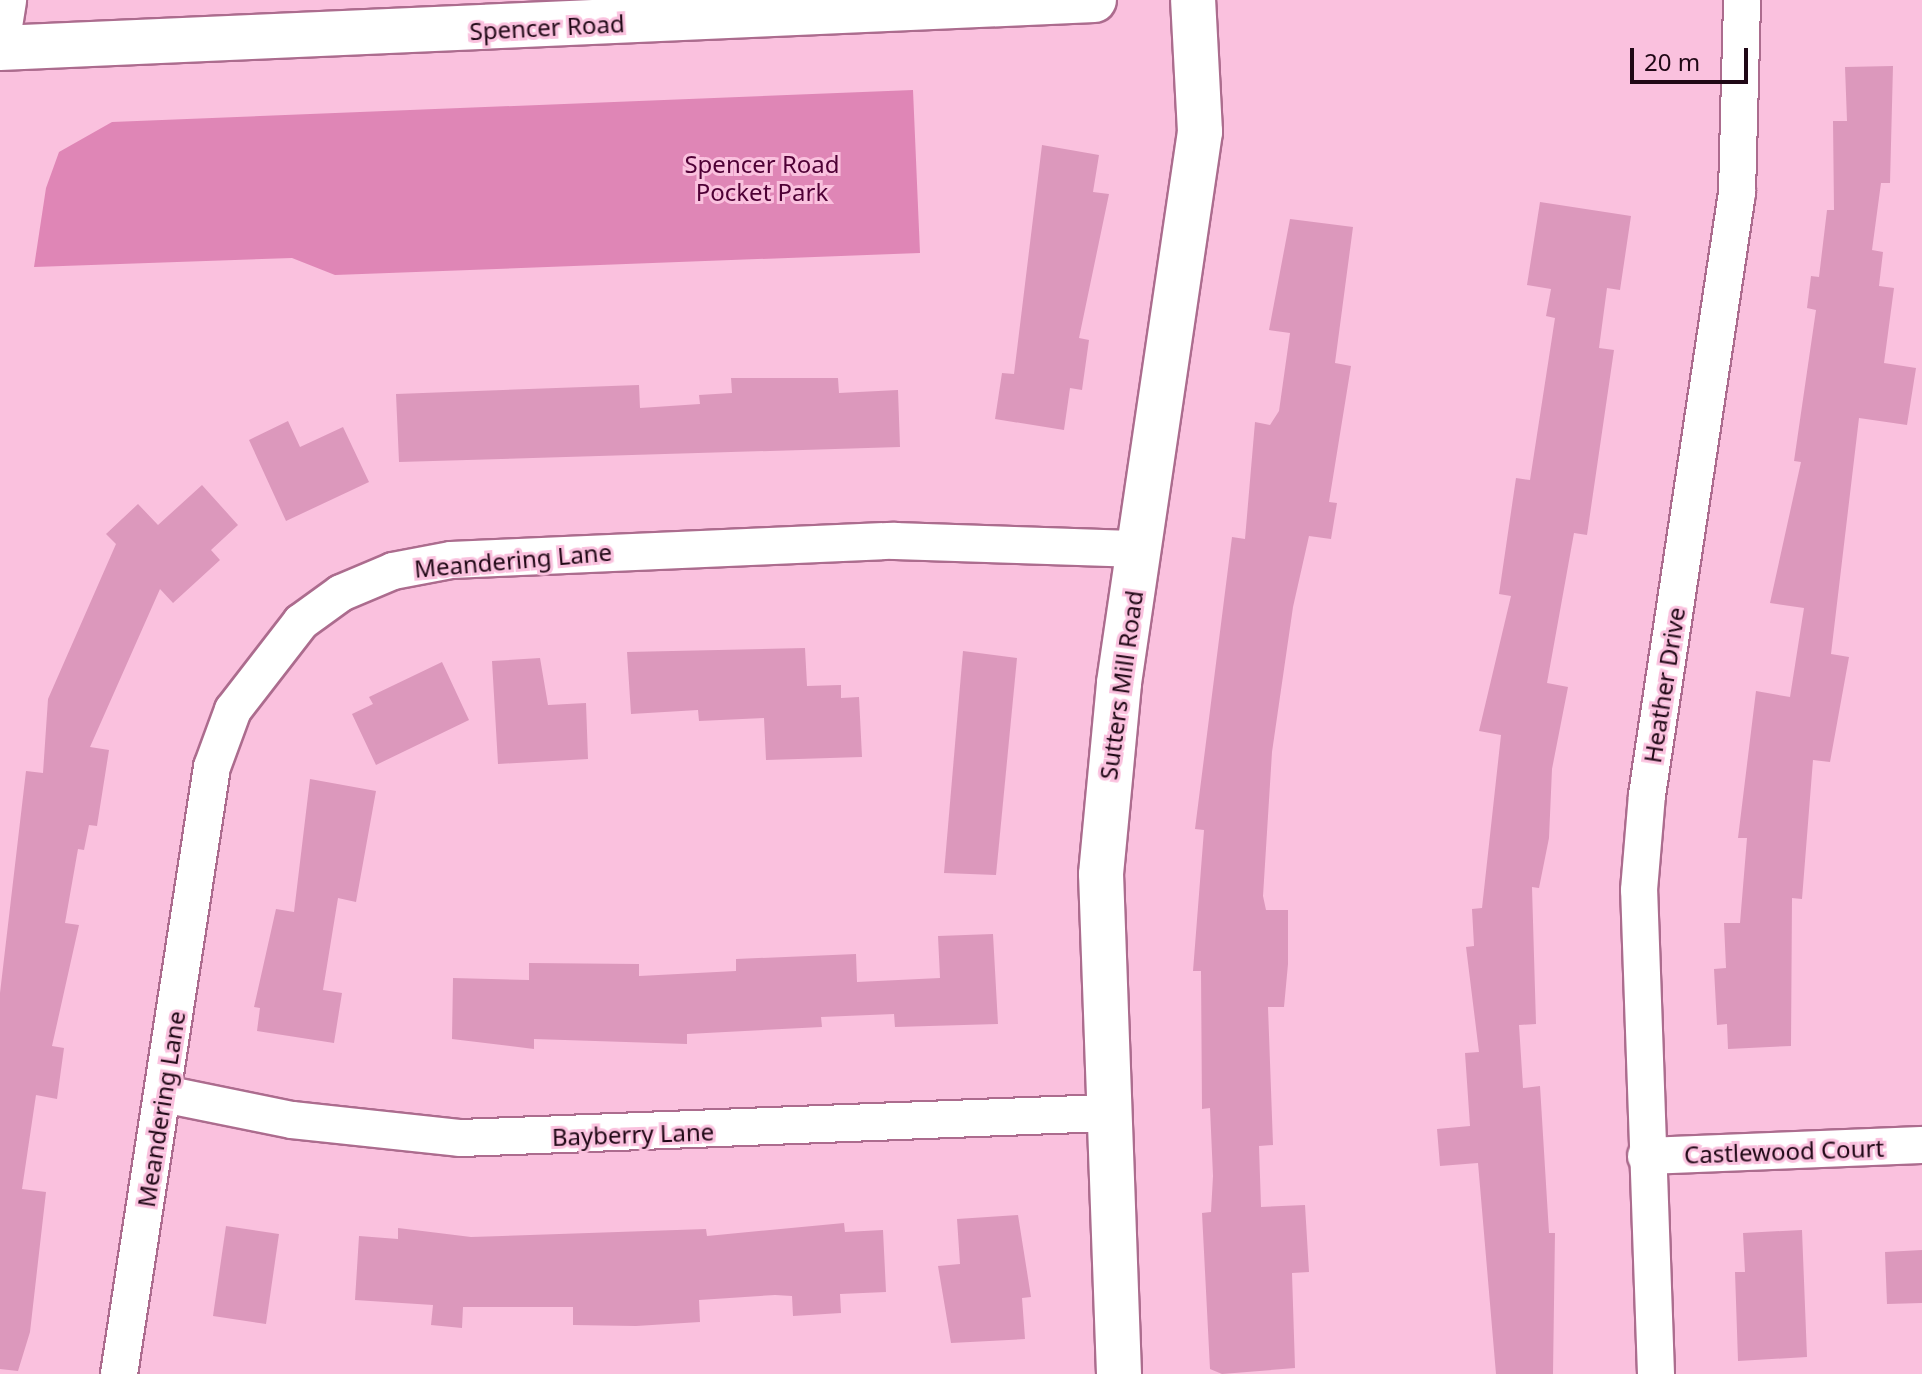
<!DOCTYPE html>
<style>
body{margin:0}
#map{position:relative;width:1922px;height:1374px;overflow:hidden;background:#fac1de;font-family:"Noto Sans",sans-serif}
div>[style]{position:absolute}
.green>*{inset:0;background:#df86b6}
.building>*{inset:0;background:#dc98bc}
.roads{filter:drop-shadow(2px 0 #ac6c8e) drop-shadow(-2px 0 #ac6c8e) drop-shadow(0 2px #ac6c8e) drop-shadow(0 -2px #ac6c8e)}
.minor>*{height:36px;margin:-18px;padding:0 18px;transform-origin:18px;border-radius:18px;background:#fff}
.tertiary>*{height:44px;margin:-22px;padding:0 22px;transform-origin:22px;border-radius:22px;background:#fff}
.secondary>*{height:44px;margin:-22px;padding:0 22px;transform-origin:22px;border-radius:22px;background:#fff}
span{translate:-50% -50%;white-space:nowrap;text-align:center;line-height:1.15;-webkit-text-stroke:6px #fac1de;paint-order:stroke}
.street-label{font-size:24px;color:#200816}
.park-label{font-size:24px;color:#4e0035}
.scale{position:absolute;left:1630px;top:48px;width:118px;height:36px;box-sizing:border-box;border:4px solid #200816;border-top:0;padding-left:10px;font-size:24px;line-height:28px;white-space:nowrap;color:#200816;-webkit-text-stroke:6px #fac1de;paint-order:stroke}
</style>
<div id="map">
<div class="green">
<div style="clip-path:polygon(913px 90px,920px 253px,335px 275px,292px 258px,34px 267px,46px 188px,59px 152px,112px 122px)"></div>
</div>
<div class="building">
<div style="clip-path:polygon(1893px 66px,1890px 183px,1881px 183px,1872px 250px,1883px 252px,1879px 286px,1894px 288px,1884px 363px,1916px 368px,1907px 425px,1859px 418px,1831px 654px,1849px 657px,1830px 762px,1813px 760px,1802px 899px,1792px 898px,1791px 1046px,1728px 1049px,1727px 1024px,1717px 1025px,1714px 969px,1726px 968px,1724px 923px,1740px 923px,1747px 838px,1738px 838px,1756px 691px,1790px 697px,1804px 608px,1770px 603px,1801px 462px,1794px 461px,1816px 310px,1807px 308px,1811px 276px,1819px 277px,1827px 210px,1834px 210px,1833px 121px,1847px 121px,1845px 67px)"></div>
<div style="clip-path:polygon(1042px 145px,1099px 155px,1093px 192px,1109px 194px,1079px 338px,1089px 340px,1082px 390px,1070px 388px,1064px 430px,995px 419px,1002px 373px,1014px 374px)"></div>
<div style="clip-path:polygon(1540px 202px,1631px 216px,1620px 290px,1607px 288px,1599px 348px,1614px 350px,1587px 535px,1574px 533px,1547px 683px,1568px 687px,1552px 769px,1549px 838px,1539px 888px,1532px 887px,1536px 1024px,1519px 1025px,1523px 1088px,1540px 1086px,1549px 1233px,1555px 1233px,1553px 1374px,1496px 1374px,1478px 1163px,1440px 1166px,1437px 1129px,1470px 1126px,1465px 1053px,1479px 1052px,1466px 947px,1474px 946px,1472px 909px,1482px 908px,1501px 735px,1479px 731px,1511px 596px,1499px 594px,1516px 478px,1530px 480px,1555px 318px,1546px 316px,1551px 289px,1527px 285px)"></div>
<div style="clip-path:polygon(1290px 219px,1353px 227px,1335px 363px,1351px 366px,1329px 502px,1337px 503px,1331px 539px,1309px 536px,1293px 607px,1272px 752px,1263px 896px,1266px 910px,1288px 910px,1288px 964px,1284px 1007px,1268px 1007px,1273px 1145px,1259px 1146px,1261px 1207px,1305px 1205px,1309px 1272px,1292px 1273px,1295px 1368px,1222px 1374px,1210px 1369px,1202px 1213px,1211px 1212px,1213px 1176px,1210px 1108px,1202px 1109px,1201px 971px,1193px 971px,1204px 830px,1195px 829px,1232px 537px,1245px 539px,1255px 422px,1270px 425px,1279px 411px,1290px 333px,1269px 330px)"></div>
<div style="clip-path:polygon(731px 378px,838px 378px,839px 393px,898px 390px,900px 447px,399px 462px,396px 394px,639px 385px,640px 408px,700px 404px,699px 395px,732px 393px)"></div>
<div style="clip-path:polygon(288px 421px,300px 447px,343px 427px,369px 482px,286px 521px,249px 440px)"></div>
<div style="clip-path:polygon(202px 485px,238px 525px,211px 550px,220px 560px,173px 603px,160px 589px,90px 747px,109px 750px,97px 826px,89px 825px,84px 850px,78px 849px,65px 923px,79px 925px,52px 1046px,64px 1048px,57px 1099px,36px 1095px,22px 1189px,46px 1192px,30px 1332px,18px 1371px,0 1369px,0 993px,26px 771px,43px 773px,48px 699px,116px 544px,106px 534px,138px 504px,158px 525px)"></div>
<div style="clip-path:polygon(805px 648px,807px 686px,841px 685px,841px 698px,859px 697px,862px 757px,766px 760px,764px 718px,699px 721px,698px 710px,631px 714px,627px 652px)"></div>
<div style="clip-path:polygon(963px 651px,1017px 658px,996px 875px,944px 873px)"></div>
<div style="clip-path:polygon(540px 658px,548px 705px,586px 703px,588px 759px,498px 764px,492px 661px)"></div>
<div style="clip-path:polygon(442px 662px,469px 720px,376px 765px,352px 714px,373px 704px,369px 697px)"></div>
<div style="clip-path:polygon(310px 779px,376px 791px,356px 902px,338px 898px,323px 990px,342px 993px,334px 1043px,257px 1031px,260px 1008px,254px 1007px,276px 909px,294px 912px)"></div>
<div style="clip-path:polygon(993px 934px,998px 1024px,895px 1027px,894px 1014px,821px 1017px,822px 1027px,687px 1034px,687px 1044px,534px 1039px,534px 1049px,452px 1039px,453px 978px,529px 980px,529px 963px,639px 964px,639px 976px,736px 971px,736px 959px,856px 954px,857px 982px,940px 978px,938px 936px)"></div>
<div style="clip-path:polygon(1018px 1215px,1031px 1297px,1022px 1298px,1025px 1339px,951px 1343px,938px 1266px,960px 1264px,957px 1219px)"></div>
<div style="clip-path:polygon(844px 1223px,845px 1232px,883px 1230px,886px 1292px,840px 1294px,841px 1313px,793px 1316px,792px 1296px,775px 1295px,699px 1300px,700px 1322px,636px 1326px,573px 1325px,573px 1307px,463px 1307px,462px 1328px,431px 1325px,433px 1305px,355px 1300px,359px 1236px,398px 1239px,398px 1228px,471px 1237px,706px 1229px,707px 1236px)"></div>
<div style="clip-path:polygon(226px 1226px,279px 1234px,266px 1324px,213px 1316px)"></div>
<div style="clip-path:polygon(1802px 1230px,1807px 1357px,1738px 1361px,1735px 1272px,1745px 1272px,1743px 1233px)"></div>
<div style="clip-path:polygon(1922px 1250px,1922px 1303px,1887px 1304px,1885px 1252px)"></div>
</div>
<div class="roads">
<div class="minor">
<div style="left:164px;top:1094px;width:131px;rotate:11.5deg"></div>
<div style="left:292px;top:1120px;width:170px;rotate:6.1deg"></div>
<div style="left:461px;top:1138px;width:645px;rotate:-2.22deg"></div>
<div style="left:1646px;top:1156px;width:276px;rotate:-2.3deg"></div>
<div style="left:119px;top:1374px;width:614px;rotate:-81.29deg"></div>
<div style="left:212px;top:767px;width:61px;rotate:-69.8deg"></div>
<div style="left:233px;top:710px;width:111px;rotate:-52.3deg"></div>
<div style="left:301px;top:622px;width:49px;rotate:-35.9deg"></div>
<div style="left:341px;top:593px;width:56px;rotate:-22.9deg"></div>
<div style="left:393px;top:571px;width:59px;rotate:-10.7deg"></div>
<div style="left:451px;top:560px;width:444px;rotate:-2.5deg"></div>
<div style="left:895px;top:541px;width:245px;rotate:1.9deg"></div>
<div style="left:1656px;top:1374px;width:484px;rotate:-92deg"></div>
<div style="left:1639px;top:890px;width:95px;rotate:-85.2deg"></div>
<div style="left:1647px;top:795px;width:609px;rotate:-81.5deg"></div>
<div style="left:1737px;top:193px;width:193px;rotate:-88.5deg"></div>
</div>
<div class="tertiary">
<div style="left:1119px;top:1374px;width:500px;rotate:-92.06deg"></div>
<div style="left:1101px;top:874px;width:192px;rotate:-84.6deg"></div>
<div style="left:1119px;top:683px;width:557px;rotate:-81.64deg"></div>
<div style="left:1200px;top:132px;width:132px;rotate:-93deg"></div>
</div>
<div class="secondary">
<div style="left:0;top:26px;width:26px;rotate:-81deg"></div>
<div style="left:0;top:48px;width:1095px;rotate:-2.51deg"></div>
</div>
</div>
<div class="street-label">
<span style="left:547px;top:27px;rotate:-3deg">Spencer Road</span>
<span style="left:513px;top:560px;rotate:-5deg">Meandering Lane</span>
<span style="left:1121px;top:685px;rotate:-82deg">Sutters Mill Road</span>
<span style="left:1664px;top:685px;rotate:-81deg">Heather Drive</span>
<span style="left:161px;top:1109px;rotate:-81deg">Meandering Lane</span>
<span style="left:633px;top:1134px;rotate:-2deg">Bayberry Lane</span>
<span style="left:1784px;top:1151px;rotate:-2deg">Castlewood Court</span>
</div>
<div class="park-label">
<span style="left:762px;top:178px">Spencer Road<br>Pocket Park</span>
</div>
<div class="scale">20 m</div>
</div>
